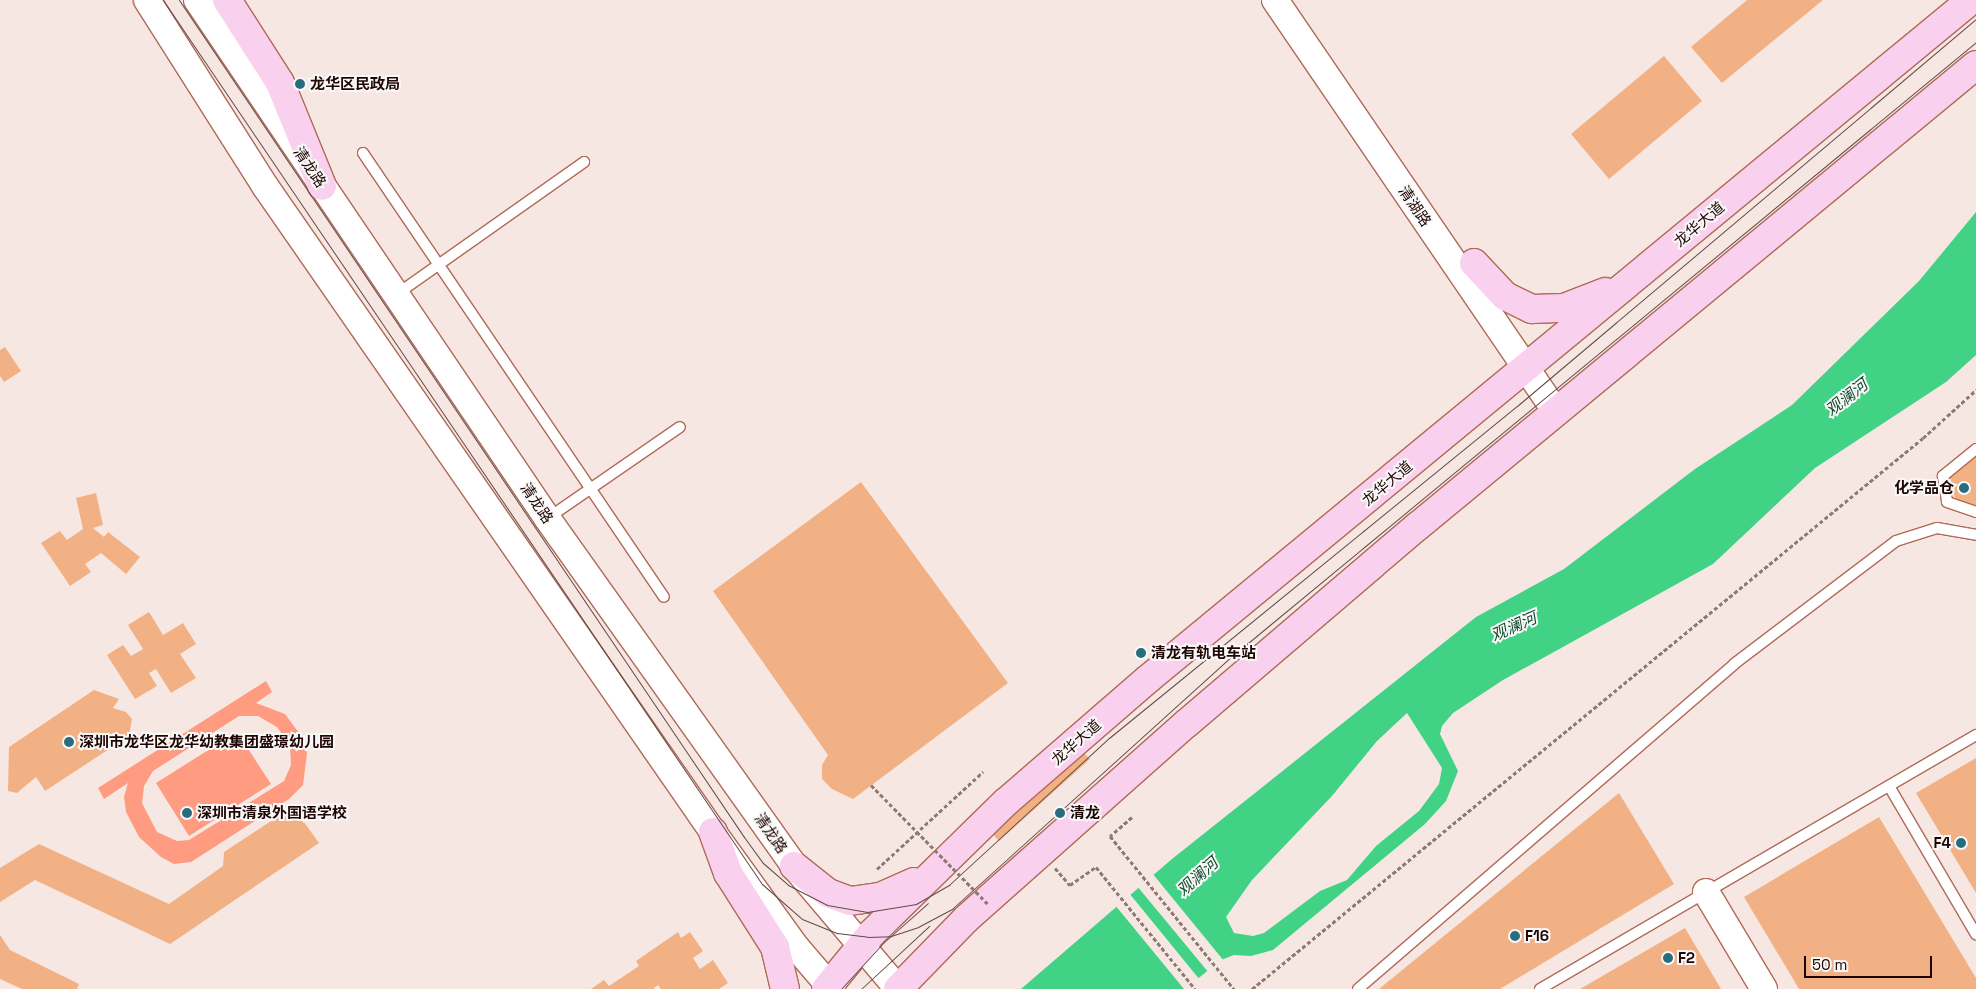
<!DOCTYPE html>
<html>
<head>
<meta charset="utf-8">
<style>
  body { margin:0 }
  #map { position:relative; width:1976px; height:989px; overflow:hidden; background:#f7e7e2; font-family:"Space Grotesk","Noto Sans SC",sans-serif }
  div>[style] { position:absolute }
  [style*='--x'] { left:calc(var(--x)*1px); top:calc(var(--y)*1px); width:calc(var(--w)*1px); rotate:calc(var(--a)*1deg) }
  .green>* { inset:0; background:#fe9b81 }
  .water>* { inset:0; background:#41d286 }
  .pier>* { inset:0; background:#f7e7e2 }
  .building>* { inset:0; background:#f2b184 }
  .path>* { height:3px; margin-top:-1.5px; transform-origin:0; background:repeating-linear-gradient(90deg,#8e7975 0 4px,transparent 0 6.5px) }
  .roads { filter:drop-shadow(1px 0 #b16a57) drop-shadow(-1px 0 #b16a57) drop-shadow(0 1px #b16a57) drop-shadow(0 -1px #b16a57) }
  .lane>* { height:10px; margin:-5px; padding:0 5px; transform-origin:5px; border-radius:5px; background:#fff }
  .secondary>* { height:26px; margin:-13px; padding:0 13px; transform-origin:13px; border-radius:13px; background:#fff }
  .primary>* { height:28px; margin:-14px; padding:0 14px; transform-origin:14px; border-radius:14px; background:#f9d1ef }
  .tram>* { height:1px; margin:-0.5px; padding:0 0.5px; transform-origin:0.5px; border-radius:0.5px; background:#624b47 }
  .path-bridge>* { height:3px; margin-top:-1.5px; transform-origin:0; background:repeating-linear-gradient(90deg,#8e7975 0 4px,transparent 0 6.5px) }
  .dots>* { width:14px; height:14px; translate:-50% -50%; box-sizing:border-box; border:2px solid #f8f8f8; border-radius:50% }
  span { translate:-50% -50%; white-space:nowrap; text-align:center; line-height:1.15; -webkit-text-stroke:4px #f8f8f8; paint-order:stroke }
  .poi-label { font-size:15px; color:#1f0602; font-weight:700 }
  .left { translate:0 -50%; text-align:left }
  .right { translate:-100% -50%; text-align:right }
  .street-label { font-size:15px; color:#1f0602 }
  .water-label { font-size:16px; color:#10492b; font-style:italic }
  .scale { position:absolute; left:1804px; top:956px; width:128px; height:22px; box-sizing:border-box; border:2px solid #1f0602; border-top:0; padding-left:6px; font-size:15px; line-height:18px; white-space:nowrap; color:#1f0602; -webkit-text-stroke:4px #f8f8f8; paint-order:stroke }
</style>
</head>
<body>
<div id="map">
  <div class="green">
    <i style="clip-path:polygon(evenodd,266px 681px,272px 692px,256px 703px,285px 714px,299px 733px,307px 753px,303px 785px,289px 799px,191px 862px,174px 864px,161px 857px,139px 837px,126px 812px,124px 797px,128px 783px,104px 799px,98px 788px,266px 681px,239px 716px,258px 716px,277px 727px,290px 745px,291px 765px,284px 781px,189px 840px,177px 841px,157px 832px,142px 803px,144px 786px,153px 771px,239px 716px)"></i>
    <i style="clip-path:polygon(237px 732px,271px 784px,189px 836px,156px 783px)"></i>
  </div>
  <div class="water">
    <i style="clip-path:polygon(evenodd,1976px 212px,1976px 355px,1946px 382px,1815px 468px,1713px 564px,1503px 680px,1453px 713px,1442px 726px,1440px 734px,1458px 771px,1446px 801px,1425px 824px,1273px 950px,1251px 956px,1234px 955px,1221px 960px,1185px 989px,1021px 989px,1172px 859px,1476px 617px,1564px 569px,1695px 469px,1792px 405px,1919px 281px,1976px 212px,1407px 713px,1442px 768px,1439px 784px,1419px 811px,1376px 846px,1347px 880px,1320px 891px,1264px 933px,1253px 936px,1234px 933px,1226px 917px,1252px 880px,1332px 796px,1377px 741px,1407px 713px)"></i>
  </div>
  <div class="pier">
    <i style="clip-path:polygon(1152px 873px,1224px 961px,1209px 973px,1137px 886px)"></i>
    <i style="clip-path:polygon(1129px 893px,1200px 980px,1189px 989px,1184px 989px,1115px 905px)"></i>
  </div>
  <div class="building">
    <i style="clip-path:polygon(1747px 0,1823px 0,1722px 83px,1691px 47px)"></i>
    <i style="clip-path:polygon(1664px 56px,1702px 101px,1609px 179px,1571px 134px)"></i>
    <i style="clip-path:polygon(5px 347px,21px 371px,4px 382px,0 376px,0 350px)"></i>
    <i style="clip-path:polygon(1976px 454px,1976px 506px,1955px 499px,1950px 477px)"></i>
    <i style="clip-path:polygon(861px 482px,1008px 683px,853px 799px,832px 789px,822px 779px,822px 765px,828px 755px,713px 591px)"></i>
    <i style="clip-path:polygon(96px 493px,103px 525px,93px 528px,104px 537px,108px 532px,140px 557px,126px 574px,101px 553px,85px 564px,91px 572px,70px 586px,41px 543px,60px 531px,67px 540px,83px 529px,76px 498px)"></i>
    <i style="clip-path:polygon(149px 612px,163px 635px,183px 623px,196px 644px,180px 654px,196px 678px,171px 693px,156px 669px,149px 673px,157px 686px,135px 699px,107px 655px,123px 645px,131px 656px,143px 649px,128px 625px)"></i>
    <i style="clip-path:polygon(94px 690px,119px 699px,113px 708px,126px 712px,132px 719px,129px 736px,45px 791px,36px 777px,17px 793px,8px 791px,9px 747px)"></i>
    <i style="clip-path:polygon(1080px 749px,1090px 759px,999px 841px,989px 830px)"></i>
    <i style="clip-path:polygon(1976px 758px,1976px 893px,1916px 793px)"></i>
    <i style="clip-path:polygon(1619px 793px,1674px 884px,1500px 989px,1379px 989px)"></i>
    <i style="clip-path:polygon(288px 810px,296px 811px,319px 843px,170px 944px,35px 880px,0 902px,0 868px,39px 844px,169px 904px,223px 866px,224px 852px)"></i>
    <i style="clip-path:polygon(1879px 817px,1976px 978px,1976px 989px,1799px 989px,1744px 897px)"></i>
    <i style="clip-path:polygon(1685px 928px,1721px 989px,1580px 989px)"></i>
    <i style="clip-path:polygon(678px 932px,681px 938px,690px 932px,703px 951px,693px 958px,700px 969px,713px 960px,728px 983px,719px 989px,661px 989px,658px 985px,653px 989px,591px 989px,604px 980px,609px 986px,639px 966px,636px 961px)"></i>
    <i style="clip-path:polygon(0 935px,10px 950px,79px 984px,77px 989px,22px 989px,0 979px)"></i>
  </div>
  <div class="path">
    <i style="--x:1132;--y:817;--w:29;--a:139"></i>
    <i style="--x:1110;--y:836;--w:197;--a:51"></i>
    <i style="--x:1055;--y:868;--w:23;--a:49"></i>
    <i style="--x:1070;--y:885;--w:32;--a:-35"></i>
    <i style="--x:1096;--y:867;--w:157;--a:50.9"></i>
    <i style="--x:877;--y:869;--w:144;--a:-42.5"></i>
    <i style="--x:1252;--y:989;--w:868;--a:-39.39"></i>
    <i style="--x:1923;--y:438;--w:72;--a:-42.2"></i>
  </div>
  <div class="roads">
    <div class="lane">
      <i style="--x:363;--y:153;--w:536;--a:55.87"></i>
      <i style="--x:397;--y:294;--w:229;--a:-35.2"></i>
      <i style="--x:1976;--y:449;--w:43;--a:140.7"></i>
      <i style="--x:1943;--y:476;--w:26;--a:81"></i>
      <i style="--x:1947;--y:502;--w:31;--a:19"></i>
      <i style="--x:548;--y:518;--w:160;--a:-34.6"></i>
      <i style="--x:1889;--y:786;--w:172;--a:59.6"></i>
      <i style="--x:1358;--y:989;--w:497;--a:-40.8"></i>
      <i style="--x:1734;--y:664;--w:203;--a:-37.2"></i>
      <i style="--x:1896;--y:541;--w:43;--a:-17.6"></i>
      <i style="--x:1937;--y:528;--w:40;--a:10"></i>
      <i style="--x:1540;--y:989;--w:505;--a:-30.22"></i>
    </div>
    <div class="secondary">
      <i style="--x:147;--y:0;--w:220;--a:57.6"></i>
      <i style="--x:265;--y:186;--w:786;--a:55.26"></i>
      <i style="--x:713;--y:832;--w:142;--a:54.2"></i>
      <i style="--x:796;--y:947;--w:55;--a:49.4"></i>
      <i style="--x:197;--y:0;--w:625;--a:55.95"></i>
      <i style="--x:547;--y:518;--w:427;--a:54.6"></i>
      <i style="--x:794;--y:866;--w:161;--a:49.8"></i>
      <i style="--x:1275;--y:0;--w:499;--a:55.7"></i>
      <i style="--x:1706;--y:892;--w:113;--a:59.1"></i>
    </div>
    <div class="primary">
      <i style="--x:227;--y:0;--w:98;--a:57.4"></i>
      <i style="--x:280;--y:83;--w:111;--a:67.8"></i>
      <i style="--x:1474;--y:263;--w:45;--a:46.8"></i>
      <i style="--x:1505;--y:296;--w:30;--a:26"></i>
      <i style="--x:1532;--y:309;--w:32;--a:-2"></i>
      <i style="--x:1564;--y:308;--w:44;--a:-21.3"></i>
      <i style="--x:713;--y:832;--w:44;--a:69.9"></i>
      <i style="--x:728;--y:873;--w:88;--a:57.6"></i>
      <i style="--x:775;--y:947;--w:43;--a:76.6"></i>
      <i style="--x:794;--y:866;--w:43;--a:38.5"></i>
      <i style="--x:828;--y:893;--w:23;--a:20"></i>
      <i style="--x:850;--y:901;--w:30;--a:-8"></i>
      <i style="--x:880;--y:897;--w:37;--a:-24"></i>
      <i style="--x:826;--y:989;--w:71;--a:-50.7"></i>
      <i style="--x:871;--y:934;--w:189;--a:-44.4"></i>
      <i style="--x:1006;--y:802;--w:188;--a:-40.9"></i>
      <i style="--x:1148;--y:679;--w:1067;--a:-39.52"></i>
      <i style="--x:898;--y:989;--w:98;--a:-45.8"></i>
      <i style="--x:966;--y:919;--w:295;--a:-41.6"></i>
      <i style="--x:1187;--y:723;--w:304;--a:-40.5"></i>
      <i style="--x:1418;--y:526;--w:724;--a:-39.56"></i>
    </div>
  </div>
  <div class="tram">
    <i style="--x:163;--y:0;--w:1068;--a:55.88"></i>
    <i style="--x:762;--y:884;--w:53;--a:41.2"></i>
    <i style="--x:802;--y:919;--w:38;--a:22"></i>
    <i style="--x:837;--y:933;--w:31;--a:7"></i>
    <i style="--x:868;--y:937;--w:23;--a:-2"></i>
    <i style="--x:891;--y:936;--w:28;--a:-18"></i>
    <i style="--x:918;--y:927;--w:40;--a:-28"></i>
    <i style="--x:953;--y:908;--w:375;--a:-42.1"></i>
    <i style="--x:1231;--y:657;--w:966;--a:-39.54"></i>
    <i style="--x:179;--y:0;--w:1010;--a:55.98"></i>
    <i style="--x:744;--y:837;--w:32;--a:54"></i>
    <i style="--x:763;--y:863;--w:33;--a:41"></i>
    <i style="--x:788;--y:885;--w:44;--a:27.1"></i>
    <i style="--x:827;--y:905;--w:41;--a:9.9"></i>
    <i style="--x:867;--y:912;--w:50;--a:-9.3"></i>
    <i style="--x:916;--y:904;--w:39;--a:-30"></i>
    <i style="--x:950;--y:884;--w:216;--a:-42.6"></i>
    <i style="--x:1109;--y:738;--w:526;--a:-39.14"></i>
    <i style="--x:1517;--y:406;--w:600;--a:-40.14"></i>
    <i style="--x:841;--y:989;--w:62;--a:-47.6"></i>
    <i style="--x:883;--y:943;--w:60;--a:-41.6"></i>
    <i style="--x:861;--y:989;--w:93;--a:-42.8"></i>
  </div>
  <div class="path-bridge">
    <i style="--x:871;--y:785;--w:167;--a:45.5"></i>
  </div>
  <div class="dots">
    <i style="left:300px;top:84px;background:#286d7d"></i>
    <i style="left:1964px;top:488px;background:#286d7d"></i>
    <i style="left:1141px;top:653px;background:#286d7d"></i>
    <i style="left:69px;top:742px;background:#286d7d"></i>
    <i style="left:187px;top:813px;background:#286d7d"></i>
    <i style="left:1060px;top:813px;background:#286d7d"></i>
    <i style="left:1961px;top:843px;background:#286d7d"></i>
    <i style="left:1515px;top:936px;background:#286d7d"></i>
    <i style="left:1668px;top:958px;background:#286d7d"></i>
  </div>
  <div class="poi-label">
    <span class="left" style="left:310px;top:84px">龙华区民政局</span>
    <span class="right" style="left:1954px;top:488px">化学品仓</span>
    <span class="left" style="left:1151px;top:653px">清龙有轨电车站</span>
    <span class="left" style="left:79px;top:742px">深圳市龙华区龙华幼教集团盛璟幼儿园</span>
    <span class="left" style="left:197px;top:813px">深圳市清泉外国语学校</span>
    <span class="left" style="left:1070px;top:813px">清龙</span>
    <span class="right" style="left:1951px;top:843px">F4</span>
    <span class="left" style="left:1525px;top:936px">F16</span>
    <span class="left" style="left:1678px;top:958px">F2</span>
  </div>
  <div class="street-label">
    <span style="left:310px;top:167px;rotate:56deg">清龙路</span>
    <span style="left:1415px;top:206px;rotate:56deg">清湖路</span>
    <span style="left:1699px;top:224px;rotate:-40deg">龙华大道</span>
    <span style="left:1387px;top:483px;rotate:-40deg">龙华大道</span>
    <span style="left:537px;top:503px;rotate:56deg">清龙路</span>
    <span style="left:1076px;top:742px;rotate:-41deg">龙华大道</span>
    <span style="left:771px;top:833px;rotate:55deg">清龙路</span>
  </div>
  <div class="water-label">
    <span style="left:1847px;top:398px;rotate:-38deg">观澜河</span>
    <span style="left:1514px;top:627px;rotate:-24deg">观澜河</span>
    <span style="left:1198px;top:877px;rotate:-42deg">观澜河</span>
  </div>
  <div class="scale">50 m</div>
</div>
</body>
</html>
